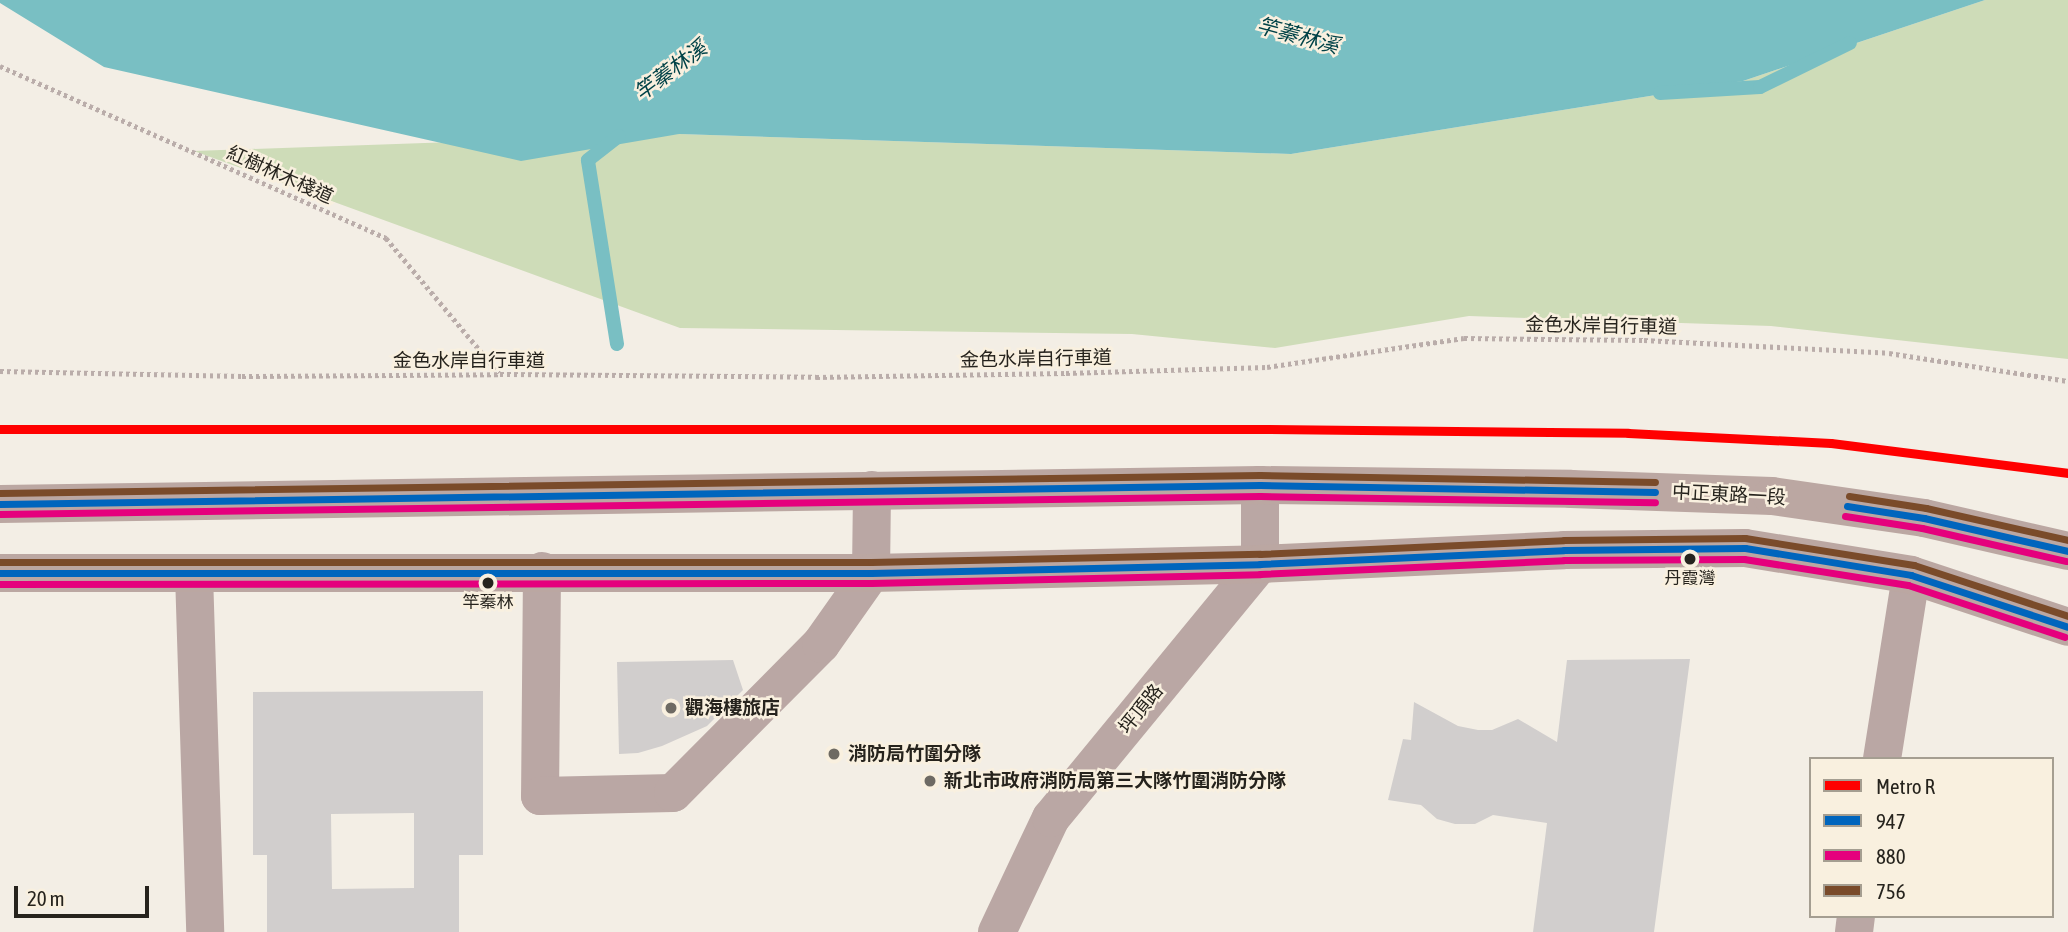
<!DOCTYPE html>
<html>
<head>
<meta charset="utf-8">
<style>
  body { margin:0 }
  #map { position:relative; width:2068px; height:932px; overflow:hidden; background:#f3eee5; font-family:"Asap Condensed","Noto Sans TC",sans-serif }
  div>[style] { position:absolute }
  [style*='--x'] { left:calc(var(--x)*1px); top:calc(var(--y)*1px); width:calc(var(--w)*1px); rotate:calc(var(--a)*1deg) }
  .green>* { inset:0; background:#cedcb8 }
  .water>* { inset:0; background:#79bfc3 }
  .stream>* { height:14px; margin:-7px; padding:0 7px; transform-origin:7px; border-radius:7px; background:#79bfc3 }
  .building>* { inset:0; background:#d1cecd }
  .path>* { height:4.5px; margin-top:-2.25px; transform-origin:0; background:repeating-linear-gradient(90deg,#baadaa 0 3.5px,transparent 0 7px) }
  .minor>* { height:38px; margin:-19px; padding:0 19px; transform-origin:19px; border-radius:19px; background:#baa7a4 }
  .major>* { height:38px; margin:-19px; padding:0 19px; transform-origin:19px; border-radius:19px; background:#bba7a2 }
  .bus-1>* { height:7px; margin:-3.5px; padding:0 3.5px; transform-origin:3.5px; border-radius:3.5px; background:#0065bd }
  .bus-2>* { height:7px; margin:-3.5px; padding:0 3.5px; transform-origin:3.5px; border-radius:3.5px; background:#e5007d }
  .bus-3>* { height:7px; margin:-3.5px; padding:0 3.5px; transform-origin:3.5px; border-radius:3.5px; background:#7a4b2a }
  .metro-1>* { height:9px; margin:-4.5px; padding:0 4.5px; transform-origin:4.5px; border-radius:4.5px; background:#f00 }
  .dots>* { width:19px; height:19px; translate:-50% -50%; box-sizing:border-box; border:4px solid #f9f0df; border-radius:50% }
  span { translate:-50% -50%; white-space:nowrap; text-align:center; line-height:1.15; -webkit-text-stroke:5px #f9f0df; paint-order:stroke }
  .bus-label { font-size:17px; color:#26231d }
  .street-label { font-size:19px; color:#26231d }
  .poi-label { font-size:19px; color:#26231d; font-weight:700 }
  .left { translate:0 -50%; text-align:left }
  .water-label { font-size:21px; color:#004247; font-style:italic }
  .legend { position:absolute; left:1809px; top:757px; width:245px; height:161px; box-sizing:border-box; background:#f9f0df; border:2px solid #a59e91; margin:0; padding:9px 12px; list-style:none; font-size:21px; color:#26231d }
  .legend li { display:flex; align-items:center; gap:14px; height:35px }
  .legend b { width:35px; border:2px solid #a59e91 }
  .scale { position:absolute; left:14px; top:886px; width:135px; height:32px; box-sizing:border-box; border:4px solid #26231d; border-top:0; padding-left:9px; font-size:21px; line-height:24px; white-space:nowrap; color:#26231d; -webkit-text-stroke:5px #f9f0df; paint-order:stroke }
</style>
</head>
<body>
<div id="map">
  <div class="green">
    <i style="clip-path:polygon(1985px 0,2068px 0,2068px 359px,1771px 326px,1469px 316px,1275px 348px,1132px 334px,680px 328px,194px 151px,679px 134px,1291px 154px,1743px 81px)"></i>
  </div>
  <div class="water">
    <i style="clip-path:polygon(0 0,1985px 0,1743px 81px,1291px 154px,679px 134px,521px 161px,104px 67px,0 3px)"></i>
  </div>
  <div class="stream">
    <i style="--x:1660;--y:93;--w:100;--a:-3.4"></i>
    <i style="--x:1760;--y:87;--w:100;--a:-26.1"></i>
    <i style="--x:617;--y:344;--w:186;--a:-99"></i>
    <i style="--x:588;--y:160;--w:39;--a:-38"></i>
  </div>
  <div class="building">
    <i style="clip-path:polygon(1690px 659px,1654px 932px,1533px 932px,1547px 823px,1493px 815px,1475px 824px,1455px 824px,1437px 819px,1421px 805px,1388px 800px,1403px 739px,1411px 740px,1414px 702px,1458px 726px,1478px 730px,1492px 730px,1518px 719px,1557px 742px,1567px 660px)"></i>
    <i style="clip-path:polygon(733px 660px,743px 690px,707px 726px,662px 746px,638px 753px,619px 754px,617px 662px)"></i>
    <i style="clip-path:polygon(evenodd,483px 691px,483px 855px,459px 855px,459px 932px,267px 932px,267px 855px,253px 855px,253px 692px,483px 691px,414px 813px,414px 888px,332px 889px,331px 814px,414px 813px)"></i>
  </div>
  <div class="path">
    <i style="--x:0;--y:66;--w:423;--a:24"></i>
    <i style="--x:386;--y:238;--w:176;--a:50.1"></i>
    <i style="--x:0;--y:371;--w:242;--a:1.2"></i>
    <i style="--x:242;--y:376;--w:258;--a:-0.4"></i>
    <i style="--x:500;--y:374;--w:316;--a:0.5"></i>
    <i style="--x:816;--y:377;--w:250;--a:-0.9"></i>
    <i style="--x:1066;--y:373;--w:201;--a:-1.7"></i>
    <i style="--x:1267;--y:367;--w:199;--a:-8.4"></i>
    <i style="--x:1464;--y:338;--w:180;--a:0.6"></i>
    <i style="--x:1644;--y:340;--w:245;--a:3"></i>
    <i style="--x:1889;--y:353;--w:181;--a:8.9"></i>
  </div>
  <div class="minor">
    <i style="--x:542;--y:571;--w:225;--a:90.5"></i>
    <i style="--x:540;--y:796;--w:133;--a:-1.3"></i>
    <i style="--x:673;--y:793;--w:210;--a:-45.2"></i>
    <i style="--x:821;--y:644;--w:87;--a:-54.8"></i>
    <i style="--x:871;--y:573;--w:83;--a:-89.3"></i>
    <i style="--x:194;--y:574;--w:358;--a:88.2"></i>
    <i style="--x:1882;--y:759;--w:186;--a:-81"></i>
    <i style="--x:997;--y:932;--w:126;--a:-64.7"></i>
    <i style="--x:1051;--y:818;--w:329;--a:-50.6"></i>
    <i style="--x:1260;--y:564;--w:79;--a:-90"></i>
    <i style="--x:1854;--y:932;--w:16;--a:-83"></i>
  </div>
  <div class="major">
    <i style="--x:0;--y:504;--w:1260;--a:-0.86"></i>
    <i style="--x:1260;--y:485;--w:311;--a:0.7"></i>
    <i style="--x:1571;--y:489;--w:201;--a:2"></i>
    <i style="--x:1772;--y:496;--w:154;--a:8.2"></i>
    <i style="--x:1924;--y:518;--w:148;--a:12.9"></i>
    <i style="--x:0;--y:573;--w:871;--a:0"></i>
    <i style="--x:871;--y:573;--w:389;--a:-1.3"></i>
    <i style="--x:1260;--y:564;--w:304;--a:-2.6"></i>
    <i style="--x:1564;--y:550;--w:181;--a:-0.6"></i>
    <i style="--x:1745;--y:548;--w:168;--a:9.2"></i>
    <i style="--x:1911;--y:575;--w:165;--a:18.3"></i>
  </div>
  <div class="bus-1">
    <i style="--x:0;--y:504;--w:1260;--a:-0.86"></i>
    <i style="--x:1260;--y:485;--w:395;--a:1"></i>
    <i style="--x:1847;--y:506;--w:78;--a:8.9"></i>
    <i style="--x:1924;--y:518;--w:148;--a:12.9"></i>
    <i style="--x:0;--y:573;--w:871;--a:0"></i>
    <i style="--x:871;--y:573;--w:389;--a:-1.3"></i>
    <i style="--x:1260;--y:564;--w:304;--a:-2.6"></i>
    <i style="--x:1564;--y:550;--w:181;--a:-0.6"></i>
    <i style="--x:1745;--y:548;--w:168;--a:9.2"></i>
    <i style="--x:1911;--y:575;--w:165;--a:18.3"></i>
  </div>
  <div class="bus-2">
    <i style="--x:0;--y:514;--w:1260;--a:-0.82"></i>
    <i style="--x:1260;--y:496;--w:395;--a:0.9"></i>
    <i style="--x:1845;--y:516;--w:78;--a:8.9"></i>
    <i style="--x:1922;--y:528;--w:148;--a:12.9"></i>
    <i style="--x:0;--y:584;--w:871;--a:-0.07"></i>
    <i style="--x:871;--y:583;--w:389;--a:-1.3"></i>
    <i style="--x:1260;--y:574;--w:304;--a:-2.6"></i>
    <i style="--x:1564;--y:560;--w:180;--a:-0.3"></i>
    <i style="--x:1744;--y:559;--w:166;--a:9"></i>
    <i style="--x:1908;--y:585;--w:165;--a:18.3"></i>
  </div>
  <div class="bus-3">
    <i style="--x:0;--y:493;--w:1260;--a:-0.82"></i>
    <i style="--x:1260;--y:475;--w:395;--a:1"></i>
    <i style="--x:1849;--y:496;--w:78;--a:8.9"></i>
    <i style="--x:1926;--y:508;--w:146;--a:12.7"></i>
    <i style="--x:0;--y:562;--w:871;--a:0"></i>
    <i style="--x:871;--y:562;--w:389;--a:-1.2"></i>
    <i style="--x:1260;--y:554;--w:304;--a:-2.6"></i>
    <i style="--x:1564;--y:540;--w:181;--a:-0.6"></i>
    <i style="--x:1745;--y:538;--w:171;--a:9.1"></i>
    <i style="--x:1914;--y:565;--w:162;--a:18.3"></i>
  </div>
  <div class="metro-1">
    <i style="--x:0;--y:429;--w:1266;--a:0"></i>
    <i style="--x:1266;--y:429;--w:362;--a:0.6"></i>
    <i style="--x:1628;--y:433;--w:203;--a:2.8"></i>
    <i style="--x:1831;--y:443;--w:239;--a:7.2"></i>
  </div>
  <div class="dots">
    <i style="left:1690px;top:559px;background:#26231d"></i>
    <i style="left:488px;top:583px;background:#26231d"></i>
    <i style="left:671px;top:708px;background:#6e6a63"></i>
    <i style="left:834px;top:754px;background:#6e6a63"></i>
    <i style="left:930px;top:781px;background:#6e6a63"></i>
  </div>
  <div class="bus-label">
    <span style="left:1690px;top:579px">丹霞灣</span>
    <span style="left:488px;top:603px">竿蓁林</span>
  </div>
  <div class="street-label">
    <span style="left:280px;top:175px;rotate:24deg">紅樹林木棧道</span>
    <span style="left:1601px;top:326px;rotate:1deg">金色水岸自行車道</span>
    <span style="left:1036px;top:359px;rotate:-1deg">金色水岸自行車道</span>
    <span style="left:469px;top:361px">金色水岸自行車道</span>
    <span style="left:1729px;top:495px;rotate:3deg">中正東路一段</span>
    <span style="left:1141px;top:709px;rotate:-51deg">坪頂路</span>
  </div>
  <div class="poi-label">
    <span class="left" style="left:685px;top:708px">觀海樓旅店</span>
    <span class="left" style="left:848px;top:754px">消防局竹圍分隊</span>
    <span class="left" style="left:944px;top:781px">新北市政府消防局第三大隊竹圍消防分隊</span>
  </div>
  <div class="water-label">
    <span style="left:1298px;top:35px;rotate:15deg">竿蓁林溪</span>
    <span style="left:670px;top:70px;rotate:-37deg">竿蓁林溪</span>
  </div>
  <ul class="legend">
  <li><b style="height:9px;background:#f00"></b>Metro R</li>
  <li><b style="height:9px;background:#0065bd"></b>947</li>
  <li><b style="height:9px;background:#e5007d"></b>880</li>
  <li><b style="height:9px;background:#7a4b2a"></b>756</li>
  </ul>
  <div class="scale">20 m</div>
</div>
</body>
</html>
